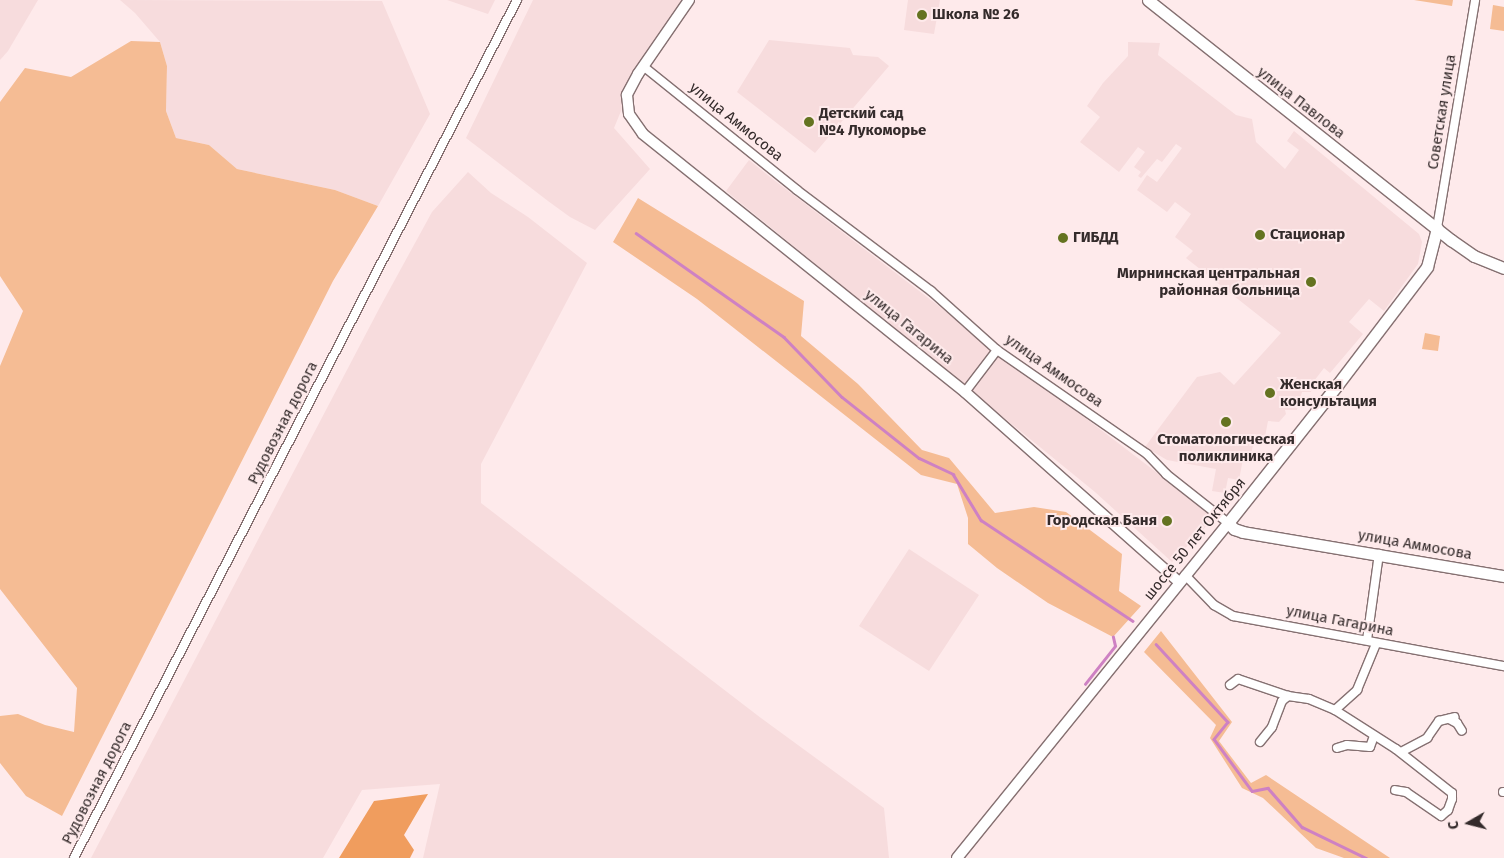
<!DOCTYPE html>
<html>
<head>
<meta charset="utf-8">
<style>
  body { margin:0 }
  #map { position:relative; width:1504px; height:858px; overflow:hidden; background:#feeaeb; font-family:"Fira Sans",sans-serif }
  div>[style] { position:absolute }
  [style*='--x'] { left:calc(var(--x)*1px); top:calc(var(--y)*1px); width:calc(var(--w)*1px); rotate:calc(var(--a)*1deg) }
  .built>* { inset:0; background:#f7dcdd }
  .green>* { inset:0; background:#f5bc94 }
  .forest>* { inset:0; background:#f09d5e }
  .stream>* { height:2.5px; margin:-1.25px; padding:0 1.25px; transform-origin:1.25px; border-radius:1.25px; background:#ce81c3 }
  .roads { filter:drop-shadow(1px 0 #857071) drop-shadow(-1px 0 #857071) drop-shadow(0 1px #857071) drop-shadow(0 -1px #857071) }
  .minor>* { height:8px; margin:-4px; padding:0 4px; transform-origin:4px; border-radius:4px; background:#fff }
  .tertiary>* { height:10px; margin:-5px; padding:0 5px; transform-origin:5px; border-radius:5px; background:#fff }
  .secondary>* { height:11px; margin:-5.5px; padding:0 5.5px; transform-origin:5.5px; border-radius:5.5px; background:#fff }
  .dots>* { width:14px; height:14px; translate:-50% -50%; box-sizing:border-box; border:2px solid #feeaeb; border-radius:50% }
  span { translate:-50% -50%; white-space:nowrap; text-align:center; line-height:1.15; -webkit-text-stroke:4px #feeaeb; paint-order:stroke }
  .poi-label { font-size:15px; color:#342b2b; font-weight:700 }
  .left { translate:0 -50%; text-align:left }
  .right { translate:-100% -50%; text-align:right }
  .street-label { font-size:15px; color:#342b2b }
  .north { position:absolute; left:1444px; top:798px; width:50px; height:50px; -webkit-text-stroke:4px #feeaeb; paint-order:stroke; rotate:262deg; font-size:14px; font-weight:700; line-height:20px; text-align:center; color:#342b2b }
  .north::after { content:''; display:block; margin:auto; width:18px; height:22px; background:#342b2b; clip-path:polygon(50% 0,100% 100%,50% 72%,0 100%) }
</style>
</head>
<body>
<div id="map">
  <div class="built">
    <i style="clip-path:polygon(0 0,38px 0,8px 51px,0 60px)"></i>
    <i style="clip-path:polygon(120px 0,382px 1px,430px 114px,378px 206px,335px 190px,237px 169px,209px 145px,176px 138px,166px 111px,167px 66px,160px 42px,135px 13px)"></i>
    <i style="clip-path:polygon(447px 0,495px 0,488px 14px)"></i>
    <i style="clip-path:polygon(533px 0,686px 0,662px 29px,626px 88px,621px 111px,614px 128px,650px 169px,595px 230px,570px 217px,548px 201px,466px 138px)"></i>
    <i style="clip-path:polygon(908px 0,940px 0,934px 34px,904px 30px)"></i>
    <i style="clip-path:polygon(769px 40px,850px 48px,853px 55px,878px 57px,889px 66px,815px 153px,737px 92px)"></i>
    <i style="clip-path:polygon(1128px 42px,1160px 43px,1158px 55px,1236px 115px,1252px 119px,1256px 142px,1285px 169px,1299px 150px,1287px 141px,1294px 131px,1419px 234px,1422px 242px,1418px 264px,1384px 311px,1369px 299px,1349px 322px,1363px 334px,1330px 373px,1324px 368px,1314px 381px,1311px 392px,1302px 392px,1297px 410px,1285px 410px,1286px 414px,1279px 422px,1268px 421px,1264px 442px,1254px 440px,1250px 460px,1243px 459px,1239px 480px,1228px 478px,1225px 493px,1212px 491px,1216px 469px,1167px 460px,1145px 447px,1197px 377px,1220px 372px,1234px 385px,1281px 333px,1186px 258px,1193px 251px,1175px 237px,1191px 214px,1175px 202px,1167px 212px,1137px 190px,1147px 175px,1157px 182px,1182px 148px,1176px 144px,1162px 162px,1157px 159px,1141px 178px,1138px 176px,1141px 172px,1134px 167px,1145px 152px,1138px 147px,1119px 172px,1080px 142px,1100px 117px,1087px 106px,1103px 83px,1128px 56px)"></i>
    <i style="clip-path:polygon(749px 160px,774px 180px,1215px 517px,1172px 562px,1095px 492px,726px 191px)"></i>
    <i style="clip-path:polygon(468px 172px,491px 193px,528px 217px,587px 263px,481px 464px,481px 503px,757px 715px,884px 808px,889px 858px,423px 858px,440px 784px,362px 790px,323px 858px,91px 858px,380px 307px,432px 212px)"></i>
    <i style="clip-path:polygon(909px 549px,979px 595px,929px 671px,859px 626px)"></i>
  </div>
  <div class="green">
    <i style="clip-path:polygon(1414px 0,1453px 0,1452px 6px)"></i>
    <i style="clip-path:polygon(1493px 5px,1504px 7px,1504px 31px,1490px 29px)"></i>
    <i style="clip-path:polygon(131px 41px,160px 42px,167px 66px,166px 111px,176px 138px,209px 145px,237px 169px,335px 190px,378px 206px,333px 281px,62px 816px,26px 796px,0 763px,0 716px,18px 714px,45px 725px,74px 732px,77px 688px,0 589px,0 366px,23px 311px,0 276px,0 102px,25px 68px,71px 77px)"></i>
    <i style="clip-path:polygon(638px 198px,804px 301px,801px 336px,858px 384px,922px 450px,949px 458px,995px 513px,1034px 507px,1066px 512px,1122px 554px,1119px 591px,1141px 606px,1113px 637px,1048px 603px,997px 568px,968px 544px,968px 518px,957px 484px,921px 475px,697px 299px,613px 242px)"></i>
    <i style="clip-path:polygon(1425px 333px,1440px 336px,1438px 351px,1422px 349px)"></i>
    <i style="clip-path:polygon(1161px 631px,1232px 722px,1219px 741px,1251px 783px,1266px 775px,1390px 858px,1344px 858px,1316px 848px,1263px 798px,1242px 788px,1210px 738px,1216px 725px,1144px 652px)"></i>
  </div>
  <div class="forest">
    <i style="clip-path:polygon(428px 794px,404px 835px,414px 850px,410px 858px,339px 858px,374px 801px)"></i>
  </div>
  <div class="stream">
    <i style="--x:636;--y:233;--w:181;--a:35.1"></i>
    <i style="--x:784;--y:337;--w:83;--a:46"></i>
    <i style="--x:842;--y:397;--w:98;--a:38.4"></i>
    <i style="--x:919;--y:458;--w:38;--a:25"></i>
    <i style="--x:953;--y:474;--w:54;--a:58.7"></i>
    <i style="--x:981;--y:520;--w:182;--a:33.6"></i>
    <i style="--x:1156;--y:644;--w:106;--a:47.3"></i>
    <i style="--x:1228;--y:722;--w:22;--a:129"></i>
    <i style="--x:1214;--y:739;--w:64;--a:53.8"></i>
    <i style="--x:1252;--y:791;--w:16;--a:-11"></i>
    <i style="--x:1268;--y:788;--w:52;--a:48.9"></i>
    <i style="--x:1302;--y:827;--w:71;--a:25.8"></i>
    <i style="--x:1085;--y:684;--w:48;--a:-51.7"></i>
    <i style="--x:1115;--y:646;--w:9;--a:-103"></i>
  </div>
  <div class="roads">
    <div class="minor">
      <i style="--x:643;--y:66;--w:198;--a:38.8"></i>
      <i style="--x:797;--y:190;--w:168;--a:37"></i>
      <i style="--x:931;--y:291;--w:89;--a:41.8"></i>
      <i style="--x:997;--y:350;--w:183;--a:34.7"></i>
      <i style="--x:1147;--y:454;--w:28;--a:46"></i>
      <i style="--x:1166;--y:474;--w:79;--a:38.3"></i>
      <i style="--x:1437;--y:228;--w:231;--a:-80.5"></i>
      <i style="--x:965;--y:392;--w:53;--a:-52.7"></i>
      <i style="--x:1185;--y:575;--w:42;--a:46"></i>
      <i style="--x:1214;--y:605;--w:22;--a:30"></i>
      <i style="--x:1233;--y:616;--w:276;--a:10.5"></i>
      <i style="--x:1367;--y:640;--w:87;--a:-82.1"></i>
      <i style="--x:1230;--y:685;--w:10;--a:-37"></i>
      <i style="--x:1238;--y:679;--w:53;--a:18.8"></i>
      <i style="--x:1288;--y:696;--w:21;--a:8"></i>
      <i style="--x:1309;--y:699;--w:28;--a:23"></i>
      <i style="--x:1335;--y:710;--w:72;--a:32.6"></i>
      <i style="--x:1396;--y:749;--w:71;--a:38.2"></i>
      <i style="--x:1452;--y:793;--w:6;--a:90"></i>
      <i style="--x:1452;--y:799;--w:12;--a:110"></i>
      <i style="--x:1448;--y:810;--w:9;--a:139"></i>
      <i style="--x:1441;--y:816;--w:42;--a:-145.6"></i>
      <i style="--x:1406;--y:792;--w:11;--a:-170"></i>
      <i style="--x:1335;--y:710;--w:30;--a:-42"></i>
      <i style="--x:1357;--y:690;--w:50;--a:-67.6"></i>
      <i style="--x:1449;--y:719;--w:9;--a:27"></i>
      <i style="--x:1457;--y:723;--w:9;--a:58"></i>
      <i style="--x:1260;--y:742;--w:19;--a:-51"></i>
      <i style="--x:1272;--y:727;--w:28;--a:-69"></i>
      <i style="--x:1282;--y:701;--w:8;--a:-40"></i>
      <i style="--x:1337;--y:748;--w:10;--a:-17"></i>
      <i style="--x:1347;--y:745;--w:23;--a:5"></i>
      <i style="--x:1370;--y:747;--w:12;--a:-70"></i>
      <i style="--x:1401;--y:752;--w:30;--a:-28"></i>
      <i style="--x:1427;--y:738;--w:21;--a:-55"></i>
      <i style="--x:1439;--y:721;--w:16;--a:-14"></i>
      <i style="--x:1503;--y:792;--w:1;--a:0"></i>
      <i style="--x:74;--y:858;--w:966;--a:-62.69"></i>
    </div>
    <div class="tertiary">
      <i style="--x:689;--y:0;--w:90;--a:124.6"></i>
      <i style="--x:638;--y:74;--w:24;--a:118"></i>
      <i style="--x:627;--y:95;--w:19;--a:84"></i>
      <i style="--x:629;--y:114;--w:24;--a:55"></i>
      <i style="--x:643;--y:134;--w:413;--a:38.7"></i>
      <i style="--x:965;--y:392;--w:286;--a:41.6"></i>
      <i style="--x:957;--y:858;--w:431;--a:-51"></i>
    </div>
    <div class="secondary">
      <i style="--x:1148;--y:0;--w:387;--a:38.4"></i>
      <i style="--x:1451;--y:240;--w:28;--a:35"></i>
      <i style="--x:1474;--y:256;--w:32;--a:22"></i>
      <i style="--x:1437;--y:228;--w:40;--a:104.4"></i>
      <i style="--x:1427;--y:267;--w:147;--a:127.3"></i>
      <i style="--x:1338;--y:384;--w:177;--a:128.4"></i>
      <i style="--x:1228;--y:523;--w:8;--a:45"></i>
      <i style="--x:1234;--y:529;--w:9;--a:18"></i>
      <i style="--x:1243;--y:532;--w:265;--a:9.6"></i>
    </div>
  </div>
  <div class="dots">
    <i style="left:922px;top:15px;background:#647320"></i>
    <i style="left:809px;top:122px;background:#647320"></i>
    <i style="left:1260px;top:235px;background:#647320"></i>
    <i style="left:1063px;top:238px;background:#647320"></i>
    <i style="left:1311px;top:282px;background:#647320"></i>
    <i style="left:1270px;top:393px;background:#647320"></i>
    <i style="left:1226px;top:422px;background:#647320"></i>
    <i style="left:1167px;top:521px;background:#647320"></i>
  </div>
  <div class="poi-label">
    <span class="left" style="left:932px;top:15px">Школа № 26</span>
    <span class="left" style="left:819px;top:122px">Детский сад<br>№4 Лукоморье</span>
    <span class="left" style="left:1270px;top:235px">Стационар</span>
    <span class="left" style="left:1073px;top:238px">ГИБДД</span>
    <span class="right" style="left:1300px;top:282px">Мирнинская центральная<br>районная больница</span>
    <span class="left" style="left:1280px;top:393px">Женская<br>консультация</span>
    <span style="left:1226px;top:448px">Стоматологическая<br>поликлиника</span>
    <span class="right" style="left:1157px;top:521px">Городская Баня</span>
  </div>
  <div class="street-label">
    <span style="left:1301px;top:103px;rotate:38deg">улица Павлова</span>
    <span style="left:1442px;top:112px;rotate:-81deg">Советская улица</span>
    <span style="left:736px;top:122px;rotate:39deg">улица Аммосова</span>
    <span style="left:909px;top:327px;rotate:39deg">улица Гагарина</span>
    <span style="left:1054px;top:371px;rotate:35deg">улица Аммосова</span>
    <span style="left:283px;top:423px;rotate:-63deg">Рудовозная дорога</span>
    <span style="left:1195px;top:539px;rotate:-51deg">шоссе 50 лет Октября</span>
    <span style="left:1415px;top:545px;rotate:10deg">улица Аммосова</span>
    <span style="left:1340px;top:621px;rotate:11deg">улица Гагарина</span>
    <span style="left:97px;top:783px;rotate:-63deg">Рудовозная дорога</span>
  </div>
  <div class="north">С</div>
</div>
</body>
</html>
